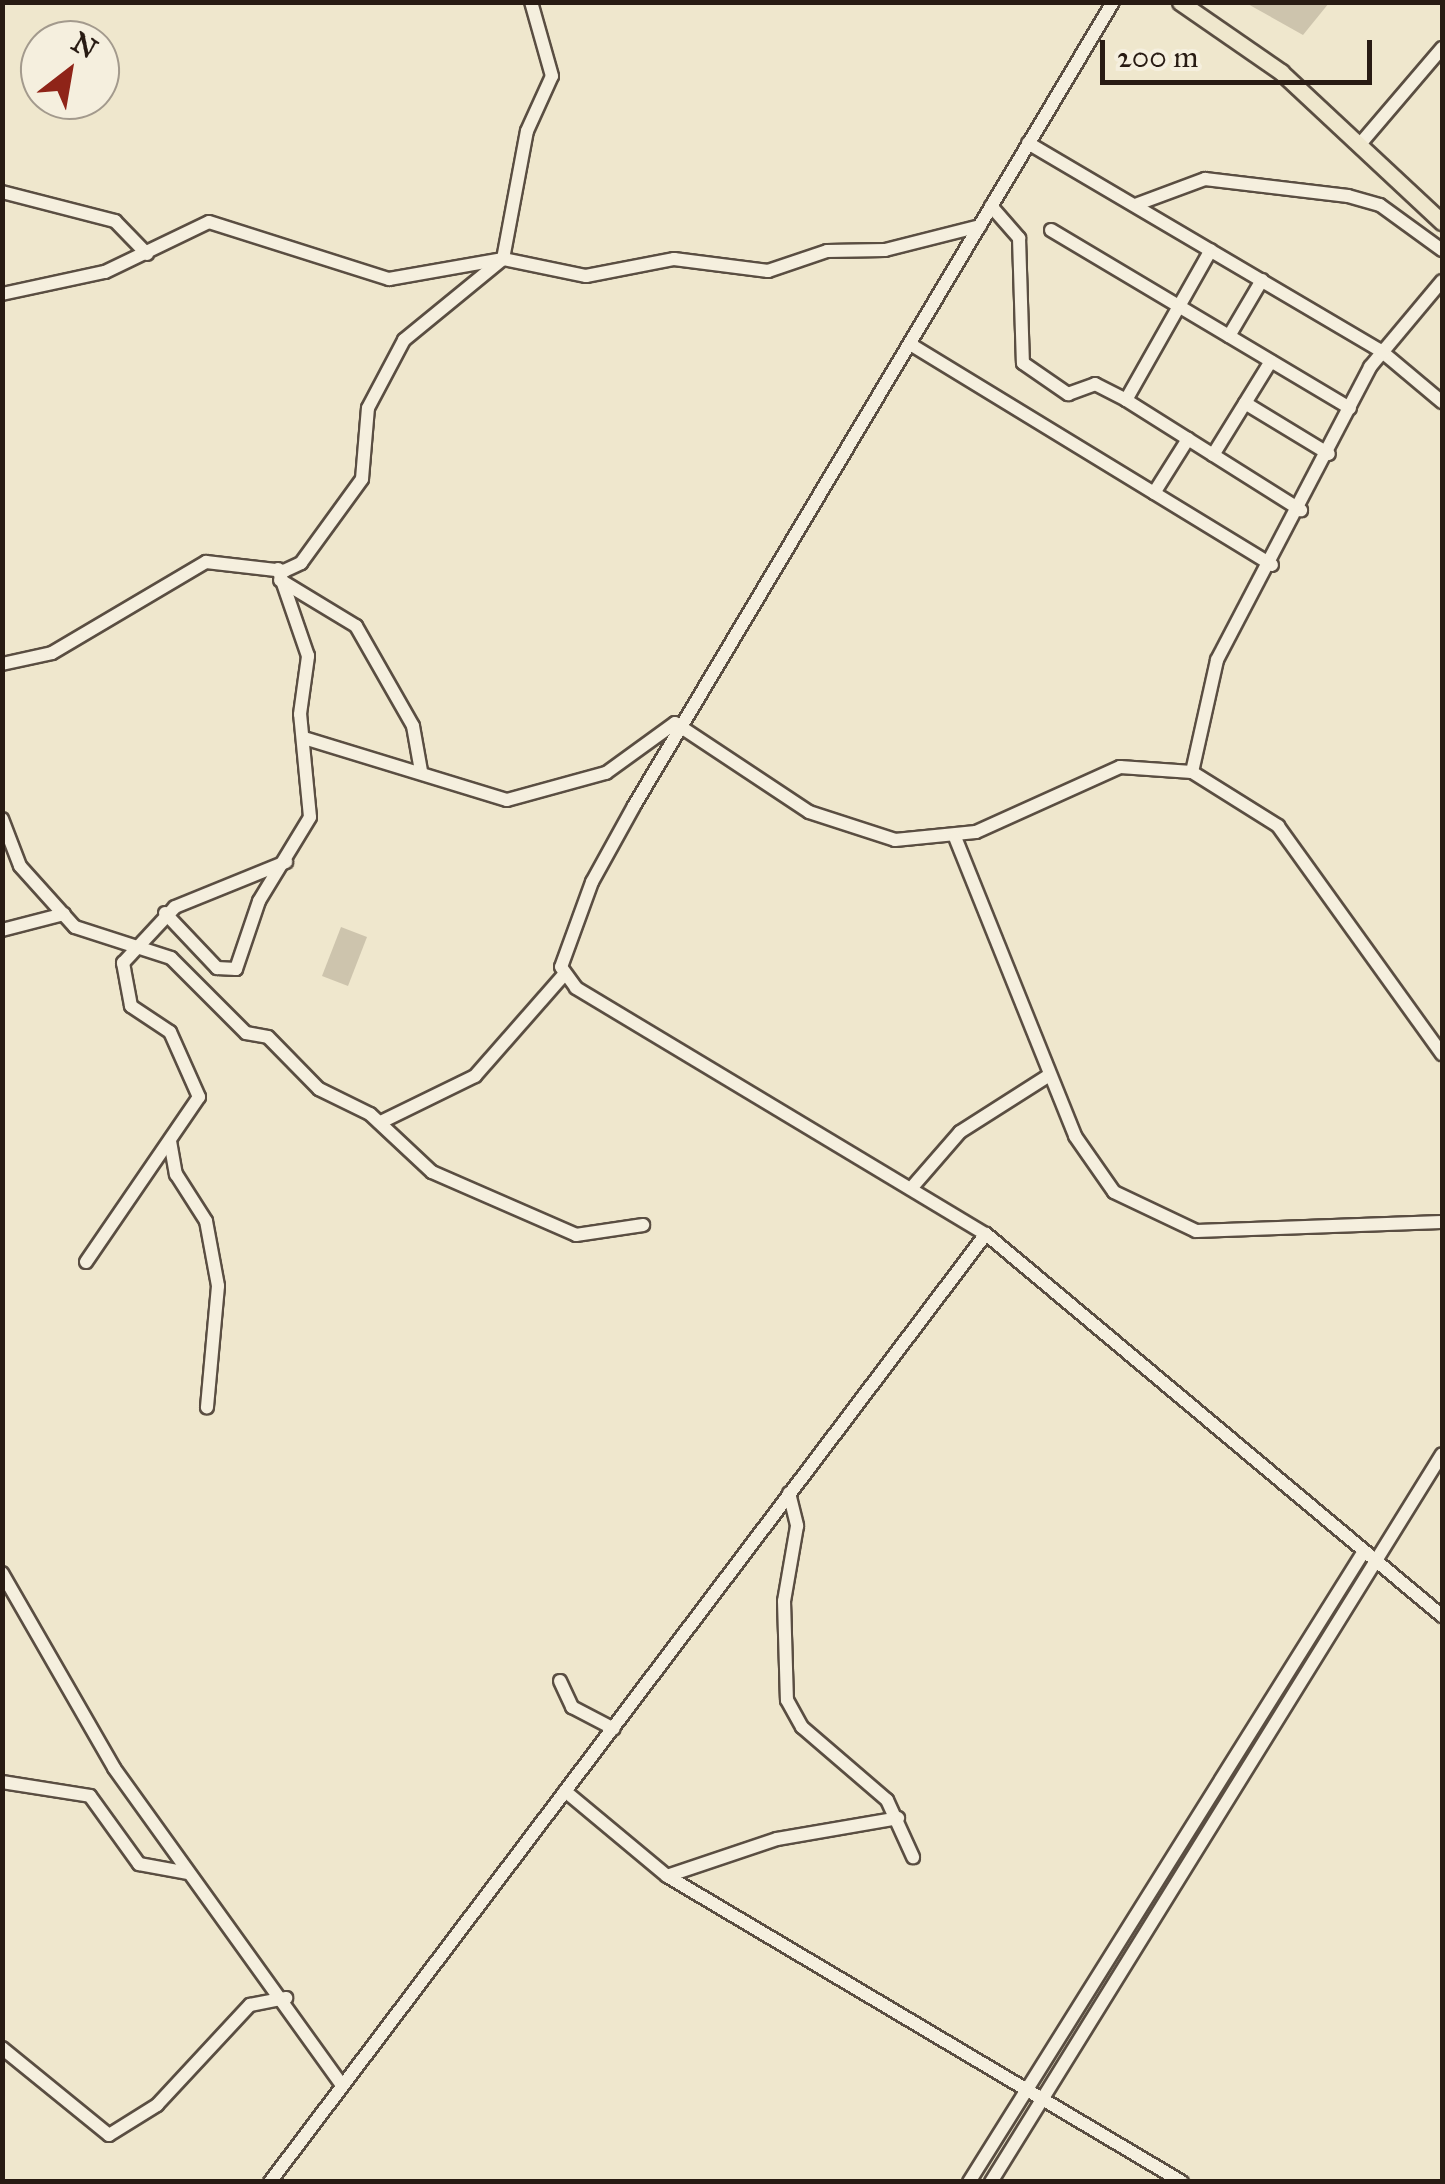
<!DOCTYPE html>
<html>
<head>
<meta charset="utf-8">
<style>
  body { margin:0 }
  #map { position:relative; width:1445px; height:2184px; overflow:hidden; background:#efe7cd; font-family:"IM FELL Great Primer",serif }
  div>[style] { position:absolute }
  [style*='--x'] { left:calc(var(--x)*1px); top:calc(var(--y)*1px); width:calc(var(--w)*1px); rotate:calc(var(--a)*1deg) }
  .green>* { inset:0; background:#cdc4ad }
  .roads { filter:drop-shadow(2px 0 #5a4e42) drop-shadow(-2px 0 #5a4e42) drop-shadow(0 2px #5a4e42) drop-shadow(0 -2px #5a4e42) }
  .minor>* { height:12px; margin:-6px; padding:0 6px; transform-origin:6px; border-radius:6px; background:#f5efde }
  .major>* { height:15px; margin:-7.5px; padding:0 7.5px; transform-origin:7.5px; border-radius:7.5px; background:#efe7cd }
  span { translate:-50% -50%; white-space:nowrap; text-align:center; line-height:1.15; -webkit-text-stroke:8px #f5efde; paint-order:stroke }
  .frame { position:absolute; inset:0; border:5px solid #281b13; pointer-events:none }
  .north { position:absolute; left:20px; top:20px; width:100px; height:100px; box-sizing:border-box; background:#f5efde; border:2px solid #a39a8d; border-radius:50%; rotate:31deg; font-size:28px; font-weight:700; line-height:40px; text-align:center; color:#281b13 }
  .north::after { content:''; display:block; margin:auto; width:35px; height:45px; background:#8f2418; clip-path:polygon(50% 0,100% 100%,50% 72%,0 100%) }
  .scale { position:absolute; left:1100px; top:40px; width:272px; height:45px; box-sizing:border-box; border:5px solid #281b13; border-top:0; padding-left:12px; font-size:30px; line-height:35px; white-space:nowrap; color:#281b13; -webkit-text-stroke:8px #f5efde; paint-order:stroke }
</style>
</head>
<body>
<div id="map">
  <div class="green">
    <i style="clip-path:polygon(1246px 3px,1329px 3px,1303px 35px)"></i>
    <i style="clip-path:polygon(341px 927px,367px 937px,348px 986px,322px 976px)"></i>
  </div>
  <div class="roads">
    <div class="minor">
      <i style="--x:1113;--y:2;--w:936;--a:120.79"></i>
      <i style="--x:634;--y:806;--w:87;--a:118.9"></i>
      <i style="--x:592;--y:882;--w:90;--a:110"></i>
      <i style="--x:561;--y:967;--w:26;--a:54"></i>
      <i style="--x:576;--y:988;--w:478;--a:31"></i>
      <i style="--x:986;--y:1234;--w:595;--a:39.95"></i>
      <i style="--x:1028;--y:143;--w:408;--a:30.5"></i>
      <i style="--x:1380;--y:350;--w:81;--a:40"></i>
      <i style="--x:1361;--y:143;--w:125;--a:-49.5"></i>
      <i style="--x:2;--y:192;--w:117;--a:14.4"></i>
      <i style="--x:115;--y:221;--w:46;--a:45.9"></i>
      <i style="--x:1135;--y:205;--w:75;--a:-20.4"></i>
      <i style="--x:1205;--y:179;--w:144;--a:6.8"></i>
      <i style="--x:1348;--y:196;--w:33;--a:16"></i>
      <i style="--x:1380;--y:205;--w:77;--a:36"></i>
      <i style="--x:991;--y:206;--w:43;--a:48.8"></i>
      <i style="--x:1019;--y:238;--w:125;--a:88.2"></i>
      <i style="--x:1023;--y:363;--w:55;--a:34.6"></i>
      <i style="--x:1068;--y:394;--w:29;--a:-20"></i>
      <i style="--x:1095;--y:384;--w:35;--a:27"></i>
      <i style="--x:1126;--y:400;--w:207;--a:32.2"></i>
      <i style="--x:1051;--y:230;--w:348;--a:30.8"></i>
      <i style="--x:2;--y:294;--w:105;--a:-12.1"></i>
      <i style="--x:105;--y:272;--w:115;--a:-25.7"></i>
      <i style="--x:209;--y:222;--w:189;--a:17.6"></i>
      <i style="--x:389;--y:279;--w:116;--a:-10"></i>
      <i style="--x:503;--y:259;--w:85;--a:11.6"></i>
      <i style="--x:586;--y:276;--w:90;--a:-10.9"></i>
      <i style="--x:674;--y:259;--w:95;--a:7.3"></i>
      <i style="--x:768;--y:271;--w:62;--a:-18.7"></i>
      <i style="--x:827;--y:251;--w:58;--a:-1"></i>
      <i style="--x:885;--y:250;--w:98;--a:-14.2"></i>
      <i style="--x:1229;--y:336;--w:65;--a:-59.5"></i>
      <i style="--x:910;--y:344;--w:424;--a:31.4"></i>
      <i style="--x:1126;--y:400;--w:172;--a:-60.5"></i>
      <i style="--x:1245;--y:403;--w:98;--a:31.3"></i>
      <i style="--x:1213;--y:455;--w:110;--a:-58.3"></i>
      <i style="--x:1154;--y:493;--w:64;--a:-57.8"></i>
      <i style="--x:280;--y:580;--w:89;--a:31.2"></i>
      <i style="--x:356;--y:626;--w:115;--a:60.3"></i>
      <i style="--x:413;--y:726;--w:46;--a:79.9"></i>
      <i style="--x:2;--y:664;--w:51;--a:-12.4"></i>
      <i style="--x:52;--y:653;--w:179;--a:-30.6"></i>
      <i style="--x:206;--y:562;--w:79;--a:6.6"></i>
      <i style="--x:284;--y:571;--w:19;--a:-25"></i>
      <i style="--x:301;--y:563;--w:104;--a:-54"></i>
      <i style="--x:362;--y:479;--w:71;--a:-85.2"></i>
      <i style="--x:368;--y:408;--w:77;--a:-62.1"></i>
      <i style="--x:404;--y:340;--w:128;--a:-39.3"></i>
      <i style="--x:503;--y:259;--w:130;--a:-79.4"></i>
      <i style="--x:527;--y:131;--w:60;--a:-65.6"></i>
      <i style="--x:552;--y:76;--w:77;--a:-105.8"></i>
      <i style="--x:304;--y:738;--w:212;--a:17"></i>
      <i style="--x:507;--y:800;--w:103;--a:-15.3"></i>
      <i style="--x:606;--y:773;--w:85;--a:-35.9"></i>
      <i style="--x:675;--y:723;--w:161;--a:33.6"></i>
      <i style="--x:809;--y:812;--w:90;--a:18"></i>
      <i style="--x:895;--y:840;--w:81;--a:-5.6"></i>
      <i style="--x:976;--y:832;--w:158;--a:-24.3"></i>
      <i style="--x:1120;--y:767;--w:72;--a:4"></i>
      <i style="--x:1192;--y:772;--w:102;--a:32.1"></i>
      <i style="--x:1278;--y:826;--w:281;--a:54.3"></i>
      <i style="--x:1192;--y:772;--w:115;--a:-77.4"></i>
      <i style="--x:1217;--y:660;--w:331;--a:-62.4"></i>
      <i style="--x:1370;--y:367;--w:112;--a:-50.1"></i>
      <i style="--x:2;--y:819;--w:50;--a:69"></i>
      <i style="--x:20;--y:866;--w:82;--a:48"></i>
      <i style="--x:75;--y:927;--w:101;--a:17.9"></i>
      <i style="--x:171;--y:958;--w:106;--a:45"></i>
      <i style="--x:246;--y:1033;--w:22;--a:10"></i>
      <i style="--x:268;--y:1037;--w:73;--a:45.6"></i>
      <i style="--x:319;--y:1089;--w:57;--a:26.1"></i>
      <i style="--x:370;--y:1114;--w:85;--a:43.1"></i>
      <i style="--x:432;--y:1172;--w:157;--a:23.6"></i>
      <i style="--x:576;--y:1235;--w:68;--a:-8.5"></i>
      <i style="--x:955;--y:837;--w:322;--a:68.1"></i>
      <i style="--x:1075;--y:1136;--w:68;--a:55.1"></i>
      <i style="--x:1114;--y:1192;--w:91;--a:25.4"></i>
      <i style="--x:1196;--y:1231;--w:246;--a:-2.1"></i>
      <i style="--x:165;--y:913;--w:76;--a:46.6"></i>
      <i style="--x:217;--y:968;--w:19;--a:3"></i>
      <i style="--x:236;--y:969;--w:72;--a:-71.3"></i>
      <i style="--x:259;--y:901;--w:98;--a:-58.7"></i>
      <i style="--x:310;--y:817;--w:103;--a:-95.5"></i>
      <i style="--x:300;--y:714;--w:59;--a:-82.1"></i>
      <i style="--x:308;--y:656;--w:92;--a:-109"></i>
      <i style="--x:2;--y:930;--w:64;--a:-14.5"></i>
      <i style="--x:381;--y:1122;--w:105;--a:-26.1"></i>
      <i style="--x:475;--y:1076;--w:133;--a:-48.7"></i>
      <i style="--x:170;--y:1141;--w:34;--a:80"></i>
      <i style="--x:176;--y:1174;--w:56;--a:57.4"></i>
      <i style="--x:206;--y:1221;--w:66;--a:79.5"></i>
      <i style="--x:218;--y:1286;--w:122;--a:95.2"></i>
      <i style="--x:914;--y:1185;--w:70;--a:-49"></i>
      <i style="--x:960;--y:1132;--w:104;--a:-32.5"></i>
      <i style="--x:86;--y:1262;--w:200;--a:-55.6"></i>
      <i style="--x:199;--y:1097;--w:71;--a:-114"></i>
      <i style="--x:170;--y:1032;--w:47;--a:-146.3"></i>
      <i style="--x:131;--y:1006;--w:44;--a:-100.5"></i>
      <i style="--x:123;--y:963;--w:76;--a:-47.1"></i>
      <i style="--x:175;--y:907;--w:120;--a:-22.1"></i>
      <i style="--x:789;--y:1493;--w:34;--a:76"></i>
      <i style="--x:797;--y:1526;--w:76;--a:99.8"></i>
      <i style="--x:784;--y:1601;--w:99;--a:88.3"></i>
      <i style="--x:787;--y:1700;--w:31;--a:61"></i>
      <i style="--x:802;--y:1727;--w:112;--a:40.7"></i>
      <i style="--x:887;--y:1800;--w:63;--a:65.5"></i>
      <i style="--x:2;--y:1573;--w:225;--a:60.1"></i>
      <i style="--x:114;--y:1768;--w:387;--a:54.3"></i>
      <i style="--x:560;--y:1681;--w:29;--a:65"></i>
      <i style="--x:572;--y:1707;--w:47;--a:27.6"></i>
      <i style="--x:2;--y:1782;--w:89;--a:9"></i>
      <i style="--x:90;--y:1796;--w:84;--a:54.2"></i>
      <i style="--x:139;--y:1864;--w:50;--a:10.4"></i>
      <i style="--x:565;--y:1791;--w:133;--a:39.8"></i>
      <i style="--x:667;--y:1876;--w:599;--a:30.72"></i>
      <i style="--x:667;--y:1876;--w:116;--a:-18.6"></i>
      <i style="--x:777;--y:1839;--w:123;--a:-9.8"></i>
      <i style="--x:2;--y:2048;--w:138;--a:39.1"></i>
      <i style="--x:109;--y:2135;--w:57;--a:-32"></i>
      <i style="--x:157;--y:2105;--w:137;--a:-47.1"></i>
      <i style="--x:250;--y:2005;--w:37;--a:-11"></i>
      <i style="--x:270;--y:2182;--w:1188;--a:-52.94"></i>
      <i style="--x:969;--y:2182;--w:739;--a:-57.95"></i>
      <i style="--x:991;--y:2182;--w:856;--a:-58.22"></i>
    </div>
    <div class="major">
      <i style="--x:1180;--y:2;--w:123;--a:34.7"></i>
      <i style="--x:1281;--y:72;--w:220;--a:43"></i>
    </div>
  </div>
  <div class="frame"></div>
  <div class="north">N</div>
  <div class="scale">200 m</div>
</div>
</body>
</html>
